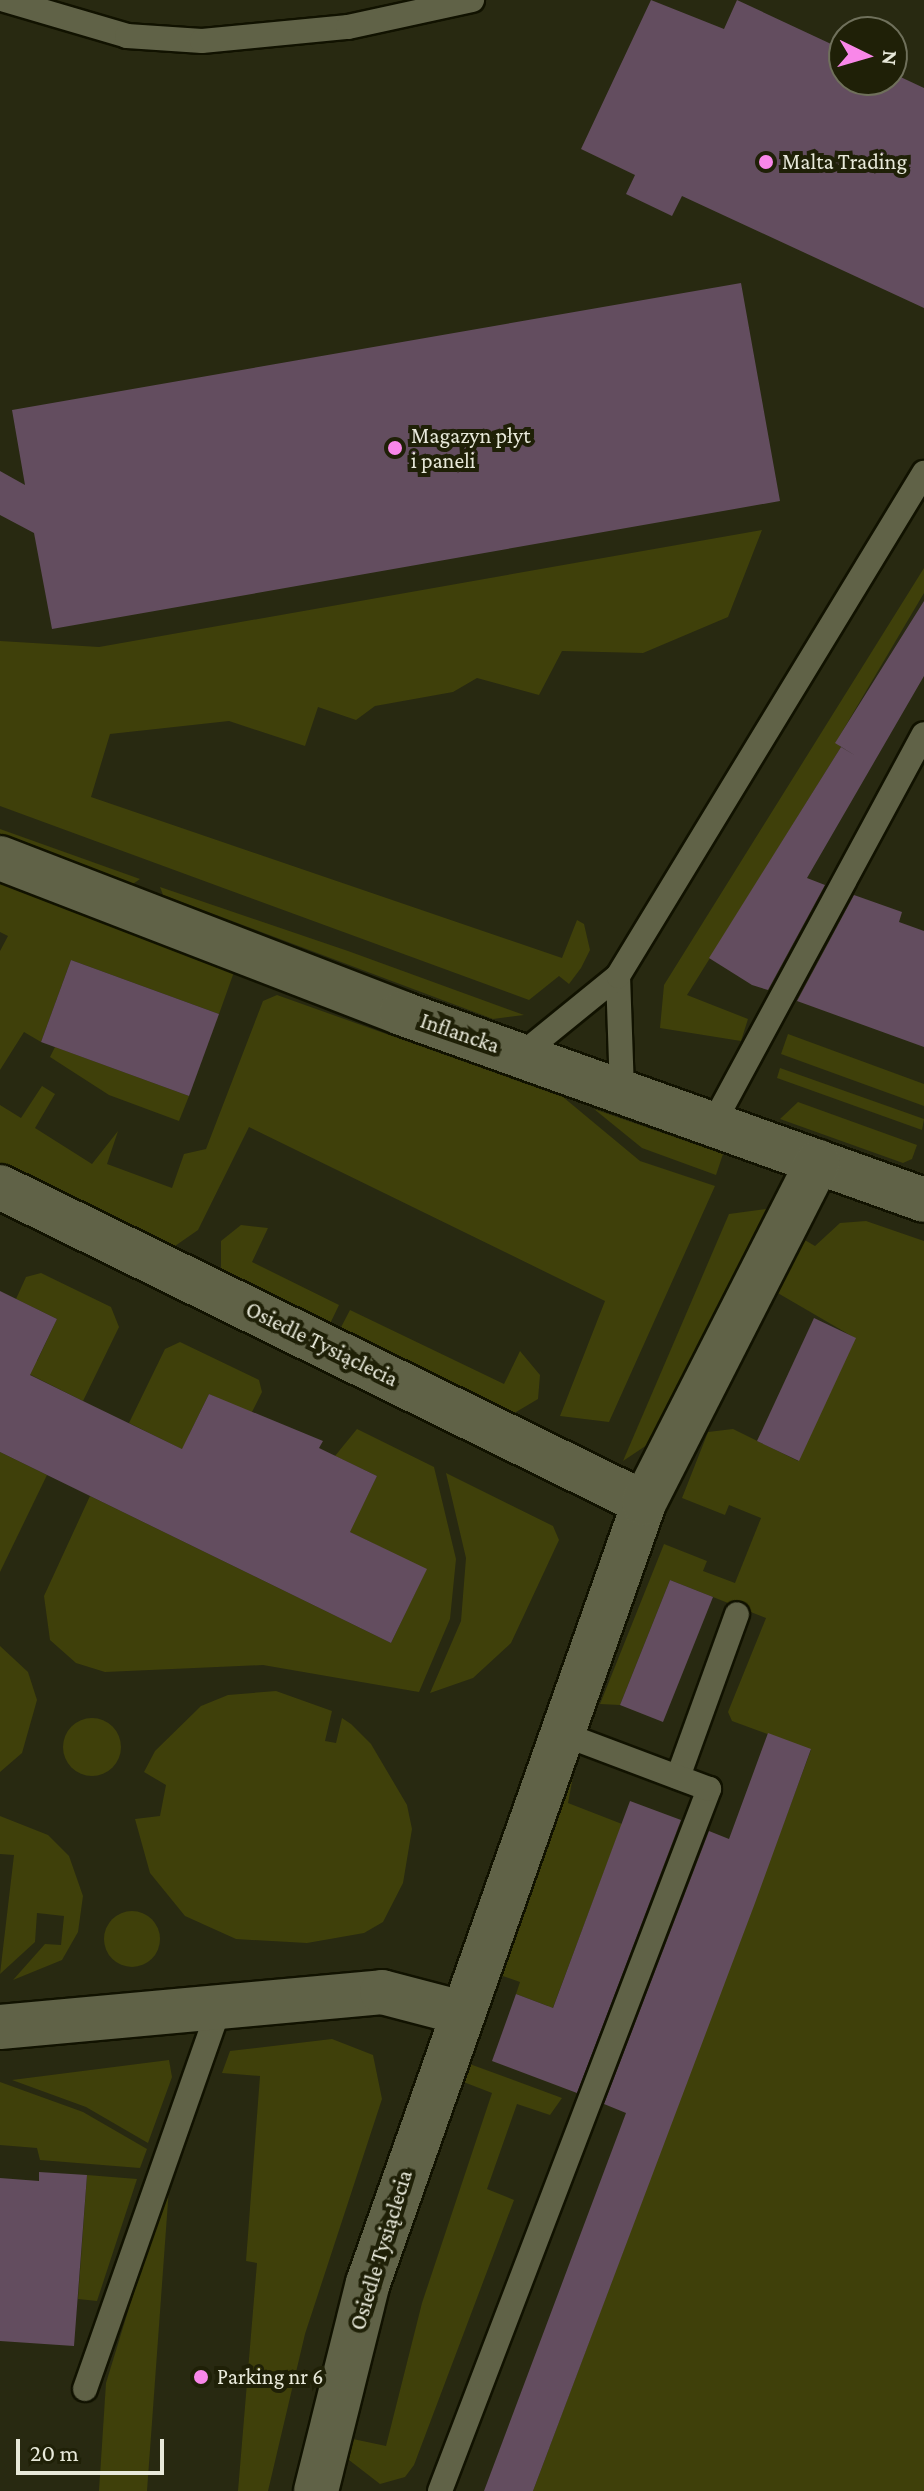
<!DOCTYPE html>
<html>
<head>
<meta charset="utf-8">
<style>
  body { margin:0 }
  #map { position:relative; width:924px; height:2491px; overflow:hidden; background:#282911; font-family:"Crimson Pro",serif }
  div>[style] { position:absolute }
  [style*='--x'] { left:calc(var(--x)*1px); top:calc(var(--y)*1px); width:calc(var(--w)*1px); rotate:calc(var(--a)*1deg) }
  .green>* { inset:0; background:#3f400a }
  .round { border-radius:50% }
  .building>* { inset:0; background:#634d5f }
  .roads { filter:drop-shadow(2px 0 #111200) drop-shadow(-2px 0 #111200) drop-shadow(0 2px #111200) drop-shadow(0 -2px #111200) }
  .lane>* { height:24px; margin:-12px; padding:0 12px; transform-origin:12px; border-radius:12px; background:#606247 }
  .street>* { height:44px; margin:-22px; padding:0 22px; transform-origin:22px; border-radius:22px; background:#606247 }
  .dots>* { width:22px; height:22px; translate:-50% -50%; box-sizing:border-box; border:4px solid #1f2007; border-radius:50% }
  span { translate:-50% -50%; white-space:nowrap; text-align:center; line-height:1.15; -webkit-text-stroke:8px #1f2007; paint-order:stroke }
  .poi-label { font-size:22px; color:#e8e9da }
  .left { translate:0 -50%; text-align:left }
  .street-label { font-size:22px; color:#e8e9da }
  .north { position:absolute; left:828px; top:16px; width:80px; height:80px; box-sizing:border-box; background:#1f2007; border:2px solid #6f705b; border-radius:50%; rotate:95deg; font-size:22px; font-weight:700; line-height:32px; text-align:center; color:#e8e9da }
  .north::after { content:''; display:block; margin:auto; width:28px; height:36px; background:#f987e9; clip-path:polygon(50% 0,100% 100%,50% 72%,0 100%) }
  .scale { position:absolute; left:16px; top:2439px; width:148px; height:36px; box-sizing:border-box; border:4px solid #e8e9da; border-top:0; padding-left:10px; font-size:24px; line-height:28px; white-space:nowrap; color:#e8e9da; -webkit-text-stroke:6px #1f2007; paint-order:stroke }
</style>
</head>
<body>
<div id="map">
  <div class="green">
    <i style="clip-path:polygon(762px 530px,728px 617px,643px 653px,562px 651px,539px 695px,477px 678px,453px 692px,375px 706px,356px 720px,318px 707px,305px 746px,229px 721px,110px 734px,91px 797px,562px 958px,577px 920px,584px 924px,590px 950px,581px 968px,569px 984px,559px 976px,529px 1000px,0 806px,0 641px,99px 647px)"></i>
    <i style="clip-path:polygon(924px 568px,924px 593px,836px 742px,841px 747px,687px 995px,748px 1019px,741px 1041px,660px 1028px,664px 985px)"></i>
    <i style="clip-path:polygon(0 829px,140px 879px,133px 884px,0 836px)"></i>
    <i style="clip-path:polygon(0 877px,234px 972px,219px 1014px,71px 960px,41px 1042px,24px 1032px,0 1070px,0 951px,8px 936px,0 932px)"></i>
    <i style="clip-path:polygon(160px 887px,348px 951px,524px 1015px,493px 1019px,163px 895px)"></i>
    <i style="clip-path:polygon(277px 995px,563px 1097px,640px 1161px,715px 1186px,609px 1422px,560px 1416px,605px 1301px,249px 1127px,198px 1230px,175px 1246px,161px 1248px,0 1170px,0 1105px,21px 1118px,42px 1086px,55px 1094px,35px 1128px,92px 1164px,118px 1131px,107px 1164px,172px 1188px,184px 1154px,206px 1149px,263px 1001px)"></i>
    <i style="clip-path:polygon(788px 1034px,924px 1084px,924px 1106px,781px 1054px)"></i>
    <i style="clip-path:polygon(55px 1047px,189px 1096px,179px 1121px,109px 1095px,50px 1057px)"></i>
    <i style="clip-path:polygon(780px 1068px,924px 1119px,922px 1130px,777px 1078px)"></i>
    <i style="clip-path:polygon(798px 1102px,917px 1145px,912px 1159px,903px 1163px,780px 1119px)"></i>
    <i style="clip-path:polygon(594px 1109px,723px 1154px,716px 1175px,642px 1148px)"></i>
    <i style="clip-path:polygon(766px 1209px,653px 1441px,623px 1461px,729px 1214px)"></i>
    <i style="clip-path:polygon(866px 1221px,924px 1241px,924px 2491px,533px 2491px,811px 1750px,732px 1721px,728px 1712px,766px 1618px,670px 1580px,620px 1705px,600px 1704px,664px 1544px,707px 1561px,703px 1571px,735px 1583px,761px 1518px,729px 1505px,725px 1515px,682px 1498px,708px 1432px,733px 1429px,798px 1461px,855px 1338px,776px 1292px,803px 1239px,815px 1246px,840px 1223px)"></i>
    <i style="clip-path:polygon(241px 1225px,268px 1228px,252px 1262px,339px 1305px,327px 1330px,221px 1274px,221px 1241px)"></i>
    <i style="clip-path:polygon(41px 1273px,111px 1307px,119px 1327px,83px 1401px,5px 1362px,11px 1349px,37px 1361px,57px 1319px,16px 1299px,26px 1277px)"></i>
    <i style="clip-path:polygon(350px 1310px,504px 1384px,520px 1351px,540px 1375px,538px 1399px,511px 1415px,337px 1335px)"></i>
    <i style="clip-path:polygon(180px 1342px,259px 1380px,262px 1392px,251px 1414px,209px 1394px,189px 1435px,208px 1462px,129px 1423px,165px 1349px)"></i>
    <i style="clip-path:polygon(357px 1429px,434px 1467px,456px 1559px,450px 1619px,419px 1692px,263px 1665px,105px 1672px,76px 1663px,50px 1640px,44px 1596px,90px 1496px,391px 1643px,426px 1570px,324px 1519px,356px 1518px,377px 1476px,335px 1456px)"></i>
    <i style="clip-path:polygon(0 1452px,47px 1475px,0 1572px)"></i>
    <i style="clip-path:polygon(446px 1473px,553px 1526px,559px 1540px,511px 1643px,473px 1678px,430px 1693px,461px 1621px,466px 1558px)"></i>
    <i style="clip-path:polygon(0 1646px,28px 1672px,37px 1700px,22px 1753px,0 1772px)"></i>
    <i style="clip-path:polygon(276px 1691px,332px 1711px,325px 1741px,336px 1743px,342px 1718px,351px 1724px,371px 1744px,407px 1805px,412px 1829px,403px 1883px,383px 1922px,364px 1933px,307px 1943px,236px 1939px,185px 1916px,150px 1873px,135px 1819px,160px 1816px,166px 1785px,144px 1772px,155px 1751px,201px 1706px,228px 1695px)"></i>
    <i class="round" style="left:63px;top:1718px;width:58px;height:58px"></i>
    <i style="clip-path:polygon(575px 1766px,568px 1803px,622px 1824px,528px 2074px,548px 2006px,516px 1994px,520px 1982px,500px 1975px)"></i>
    <i style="clip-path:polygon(0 1816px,48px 1835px,69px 1856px,83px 1896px,78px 1932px,62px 1960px,13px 1980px,45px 1944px,61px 1945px,64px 1916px,37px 1913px,35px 1942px,0 1974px,14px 1855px,0 1854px)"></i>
    <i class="round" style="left:104px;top:1911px;width:56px;height:56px"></i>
    <i style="clip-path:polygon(332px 2039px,373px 2055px,382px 2099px,305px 2334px,268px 2491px,238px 2491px,257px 2263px,246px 2261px,260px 2076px,222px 2073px,230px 2051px)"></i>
    <i style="clip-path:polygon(169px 2060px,172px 2077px,148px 2143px,86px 2107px,12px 2080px)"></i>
    <i style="clip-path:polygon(467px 2063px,562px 2098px,550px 2115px,517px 2104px,487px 2189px,514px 2200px,414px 2465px,405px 2477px,380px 2484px,349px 2460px,353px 2439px,386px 2446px,422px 2303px,492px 2093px,461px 2081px)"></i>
    <i style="clip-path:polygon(0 2082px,83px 2112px,147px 2149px,140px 2168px,40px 2160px,37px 2148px,0 2145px)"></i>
    <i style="clip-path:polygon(170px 2174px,147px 2491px,99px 2491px,106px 2383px)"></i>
    <i style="clip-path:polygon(87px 2175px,137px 2179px,97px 2301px,78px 2299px)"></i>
  </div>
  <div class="building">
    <i style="clip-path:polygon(651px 0,724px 29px,737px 0,844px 50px,844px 80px,892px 80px,892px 73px,924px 88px,924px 308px,682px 196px,672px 216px,626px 194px,635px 175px,581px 149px)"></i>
    <i style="clip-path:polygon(741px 283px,780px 501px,52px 629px,34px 533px,0 515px,0 471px,25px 485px,12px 410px)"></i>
    <i style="clip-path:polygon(924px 601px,924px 676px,807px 878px,825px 885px,768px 990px,752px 985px,709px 958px,841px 747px,856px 756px,835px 743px)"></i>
    <i style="clip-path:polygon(854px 895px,902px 912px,899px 922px,924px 931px,924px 1047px,797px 1001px)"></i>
    <i style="clip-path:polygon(71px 960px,219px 1014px,189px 1096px,41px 1042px)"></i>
    <i style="clip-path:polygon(0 1291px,57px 1319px,30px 1375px,83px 1401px,182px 1449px,209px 1394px,323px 1441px,319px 1448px,377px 1476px,350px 1532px,427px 1569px,391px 1643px,0 1452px)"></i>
    <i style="clip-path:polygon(814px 1318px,856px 1338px,799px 1461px,757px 1441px)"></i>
    <i style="clip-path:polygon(670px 1580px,713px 1597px,663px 1722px,620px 1705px)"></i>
    <i style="clip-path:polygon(768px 1733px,811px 1749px,755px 1903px,533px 2491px,484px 2491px,626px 2113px,604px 2104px,709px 1831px,729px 1839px)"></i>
    <i style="clip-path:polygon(630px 1801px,681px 1820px,577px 2093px,492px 2061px,516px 1994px,553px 2008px)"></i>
    <i style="clip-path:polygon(39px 2172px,87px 2175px,74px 2346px,0 2341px,0 2178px,39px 2181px)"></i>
  </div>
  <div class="roads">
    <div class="lane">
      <i style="--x:5;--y:0;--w:127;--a:16.4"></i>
      <i style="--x:127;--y:36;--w:75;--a:3.8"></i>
      <i style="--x:202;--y:41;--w:147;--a:-5.5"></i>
      <i style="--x:348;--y:27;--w:127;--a:-12.3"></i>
      <i style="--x:618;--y:976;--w:112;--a:88"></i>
      <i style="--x:522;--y:1054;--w:124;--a:-39.1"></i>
      <i style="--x:618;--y:976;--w:589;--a:-58.69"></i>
      <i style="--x:713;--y:1124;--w:443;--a:-61.6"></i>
      <i style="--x:678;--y:1777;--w:173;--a:-70.1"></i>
      <i style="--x:85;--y:2389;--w:403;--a:-70.6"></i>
      <i style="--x:440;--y:2491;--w:752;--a:-69.03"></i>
      <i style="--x:709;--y:1789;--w:159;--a:-159.4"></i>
    </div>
    <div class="street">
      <i style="--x:0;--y:858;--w:430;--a:21.1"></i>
      <i style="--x:401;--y:1013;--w:555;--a:19.67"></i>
      <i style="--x:0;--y:1187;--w:717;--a:26.14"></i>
      <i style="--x:0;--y:2027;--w:384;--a:-5.2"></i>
      <i style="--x:382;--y:1992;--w:80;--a:14.6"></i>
      <i style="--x:316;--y:2491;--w:214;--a:-76"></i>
      <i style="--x:368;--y:2283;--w:827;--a:-70.51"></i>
      <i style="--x:644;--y:1503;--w:383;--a:-63"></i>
    </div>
  </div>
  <div class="dots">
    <i style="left:766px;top:162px;background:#f987e9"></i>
    <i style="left:395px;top:448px;background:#f987e9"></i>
    <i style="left:201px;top:2377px;background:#f987e9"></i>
  </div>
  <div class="poi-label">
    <span class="left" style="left:782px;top:162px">Malta Trading</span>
    <span class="left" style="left:411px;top:448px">Magazyn płyt<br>i paneli</span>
    <span class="left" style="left:217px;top:2377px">Parking nr 6</span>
  </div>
  <div class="street-label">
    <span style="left:460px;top:1033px;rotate:19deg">Inflancka</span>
    <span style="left:322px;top:1344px;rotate:26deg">Osiedle Tysiąclecia</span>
    <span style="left:381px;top:2250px;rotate:-73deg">Osiedle Tysiąclecia</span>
  </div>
  <div class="north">N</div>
  <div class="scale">20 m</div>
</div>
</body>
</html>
